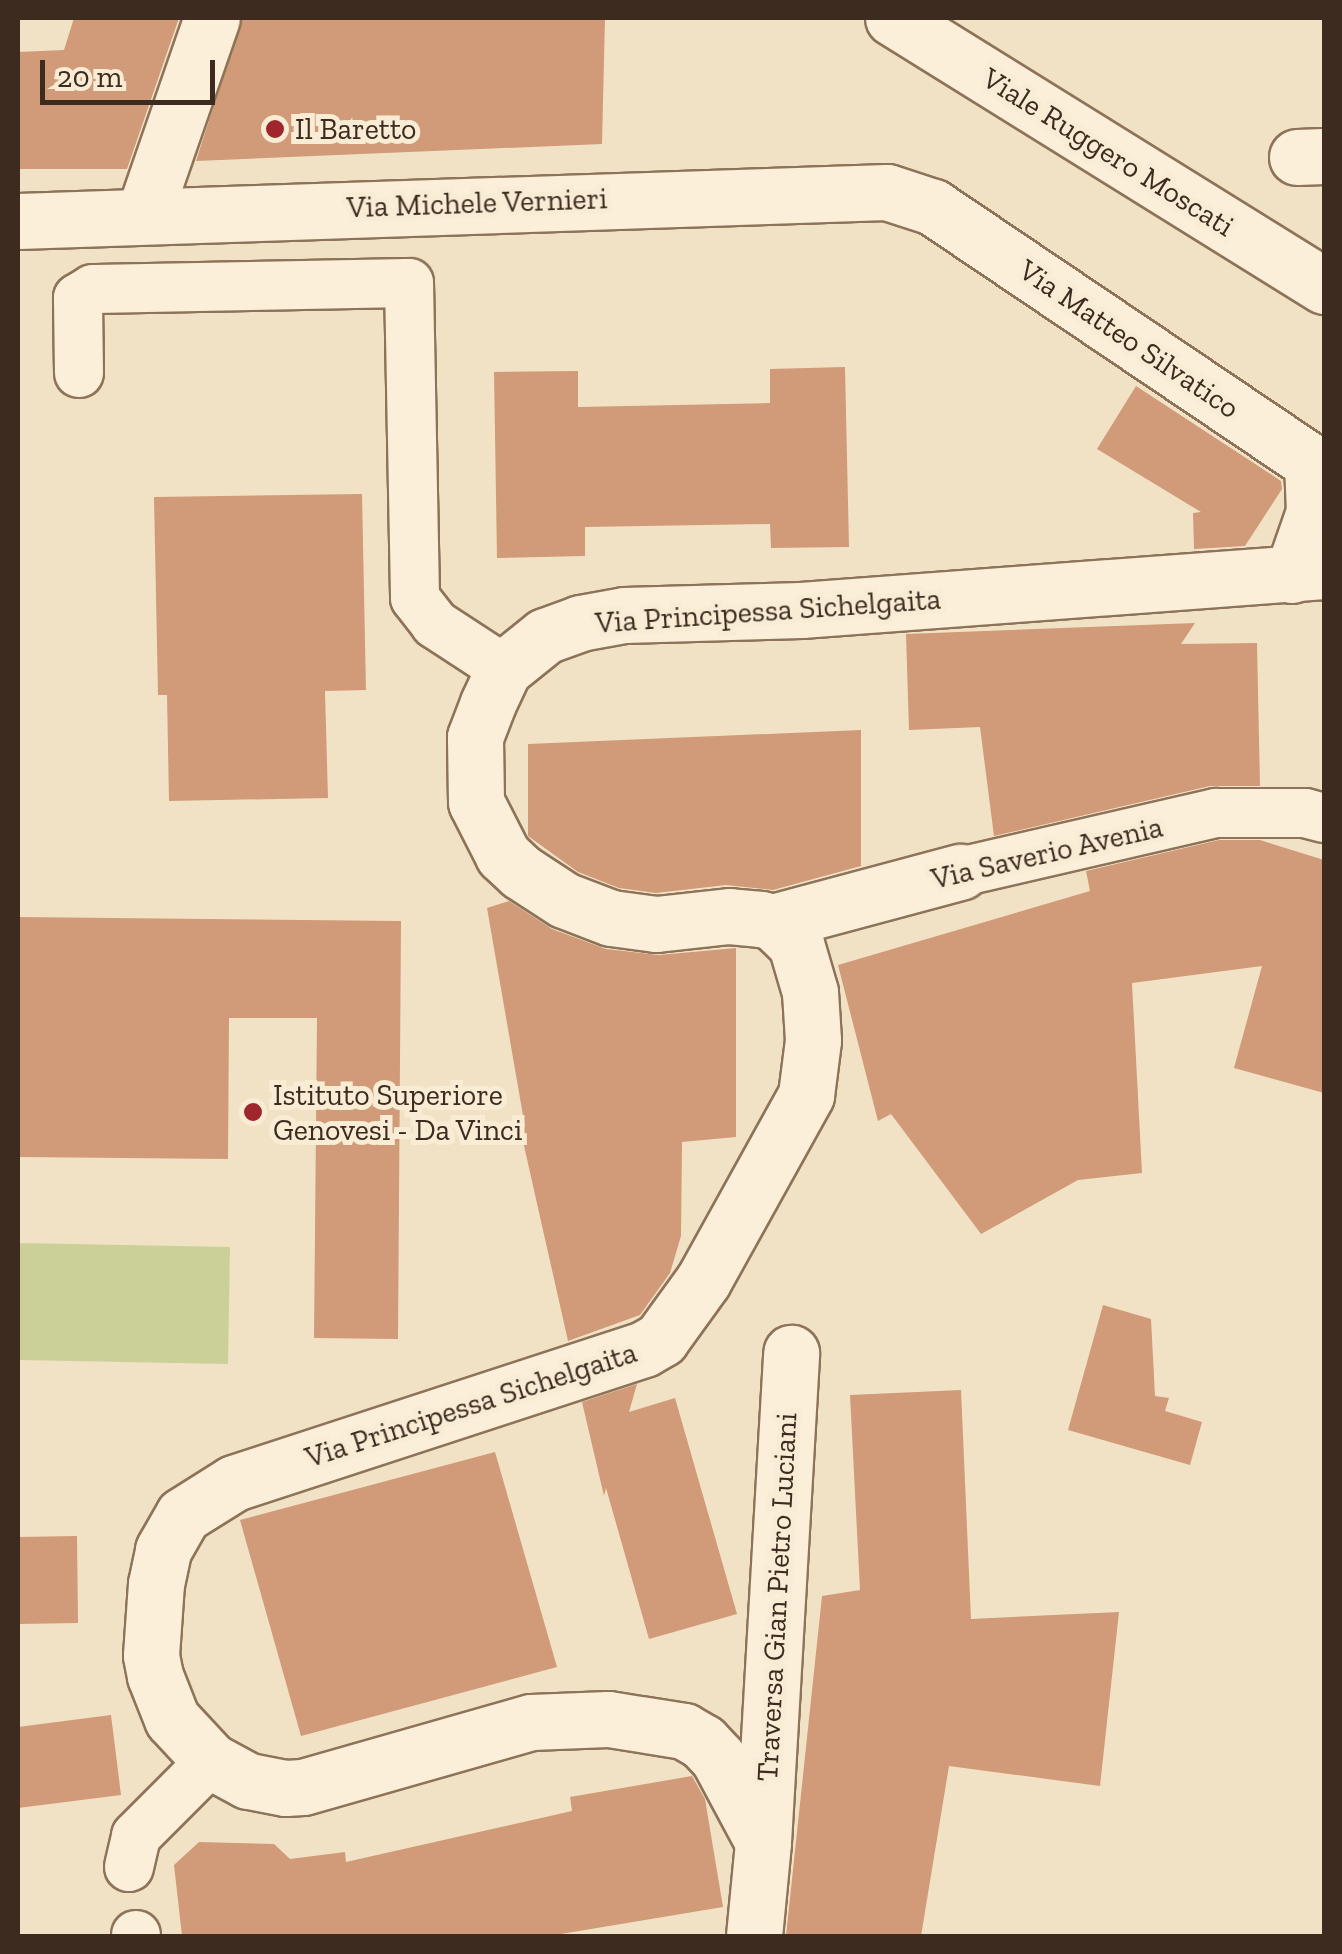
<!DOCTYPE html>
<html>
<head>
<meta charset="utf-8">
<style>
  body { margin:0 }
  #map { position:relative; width:1342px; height:1954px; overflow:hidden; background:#f1e2c5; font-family:"Zilla Slab",serif }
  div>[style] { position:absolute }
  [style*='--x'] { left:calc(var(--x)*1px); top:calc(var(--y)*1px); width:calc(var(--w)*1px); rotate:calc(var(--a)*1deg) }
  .green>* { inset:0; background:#cbd098 }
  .building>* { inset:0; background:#d19a78 }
  .roads { filter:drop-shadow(2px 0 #8d7359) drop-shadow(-2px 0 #8d7359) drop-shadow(0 2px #8d7359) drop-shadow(0 -2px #8d7359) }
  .pedestrian>* { height:48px; margin:-24px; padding:0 24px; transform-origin:24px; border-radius:24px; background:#fbefd9 }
  .minor>* { height:55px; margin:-27.5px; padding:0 27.5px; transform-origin:27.5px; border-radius:27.5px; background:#fbefd9 }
  .dots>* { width:28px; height:28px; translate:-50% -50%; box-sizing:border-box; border:5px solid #f8ecd5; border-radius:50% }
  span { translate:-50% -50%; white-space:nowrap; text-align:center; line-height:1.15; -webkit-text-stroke:10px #f8ecd5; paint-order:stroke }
  .poi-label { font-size:30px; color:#3c2b1e }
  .left { translate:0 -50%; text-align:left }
  .street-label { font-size:30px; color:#3c2b1e }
  .frame { position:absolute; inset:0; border:20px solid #3c2b1e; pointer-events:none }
  .scale { position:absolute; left:40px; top:60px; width:175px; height:45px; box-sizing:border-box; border:5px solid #3c2b1e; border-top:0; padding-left:12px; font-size:30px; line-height:35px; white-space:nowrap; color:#3c2b1e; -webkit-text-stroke:8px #f8ecd5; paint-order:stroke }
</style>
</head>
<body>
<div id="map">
  <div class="green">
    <i style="clip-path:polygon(18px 1243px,230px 1247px,228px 1364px,18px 1360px)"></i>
  </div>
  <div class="building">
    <i style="clip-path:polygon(74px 18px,179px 18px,127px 169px,18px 169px,18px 52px,64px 50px)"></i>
    <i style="clip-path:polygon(242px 18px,605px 18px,602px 144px,196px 161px)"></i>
    <i style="clip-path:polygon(845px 367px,849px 547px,771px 548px,770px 524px,585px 527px,585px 556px,497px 558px,494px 372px,578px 371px,578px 407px,770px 403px,770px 369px)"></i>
    <i style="clip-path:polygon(1136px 386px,1281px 481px,1282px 489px,1245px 546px,1194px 549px,1193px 513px,1201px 512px,1097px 449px)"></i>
    <i style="clip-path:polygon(362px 494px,366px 690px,325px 691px,328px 798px,169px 801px,167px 695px,158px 695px,154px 497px)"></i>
    <i style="clip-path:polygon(1195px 623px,1181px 644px,1257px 643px,1260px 786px,1210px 786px,994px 836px,980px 727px,909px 730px,906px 634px)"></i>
    <i style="clip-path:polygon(861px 730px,861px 866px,773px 890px,726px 885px,656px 893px,619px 888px,578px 872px,528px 836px,528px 744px)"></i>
    <i style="clip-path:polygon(1219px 840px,1260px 840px,1324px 860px,1324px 1093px,1234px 1068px,1262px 966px,1132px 983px,1142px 1173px,1078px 1180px,981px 1234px,891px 1114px,878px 1121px,838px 965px,1090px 891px,1086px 871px)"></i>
    <i style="clip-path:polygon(509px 901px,552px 929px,606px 949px,659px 955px,736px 948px,736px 1137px,682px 1142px,681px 1236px,670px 1273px,640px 1315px,568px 1341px,520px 1128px,525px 1127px,487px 908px)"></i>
    <i style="clip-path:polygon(18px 917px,401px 921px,398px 1339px,314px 1338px,317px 1018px,229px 1018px,228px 1159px,18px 1157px)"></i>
    <i style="clip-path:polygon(1103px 1305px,1151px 1319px,1155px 1396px,1169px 1398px,1165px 1411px,1202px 1422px,1190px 1465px,1068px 1430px)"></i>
    <i style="clip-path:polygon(637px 1384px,629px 1412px,675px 1398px,737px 1614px,649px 1639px,606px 1488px,604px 1496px,582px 1402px)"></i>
    <i style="clip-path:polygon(961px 1390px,971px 1619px,1119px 1612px,1100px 1786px,949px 1766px,921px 1936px,786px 1936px,822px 1596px,860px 1590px,850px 1395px)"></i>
    <i style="clip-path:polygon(495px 1452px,557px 1667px,301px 1736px,240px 1520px)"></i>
    <i style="clip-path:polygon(77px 1536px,78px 1623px,18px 1624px,18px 1537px)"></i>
    <i style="clip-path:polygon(111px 1715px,121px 1795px,18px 1808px,18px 1727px)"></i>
    <i style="clip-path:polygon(692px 1776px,705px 1799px,723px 1907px,549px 1936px,182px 1936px,174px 1865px,199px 1842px,274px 1844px,290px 1859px,345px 1852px,346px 1862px,572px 1811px,570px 1797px)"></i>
  </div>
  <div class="roads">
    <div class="pedestrian">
      <i style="--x:79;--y:373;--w:75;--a:-90.8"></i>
      <i style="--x:78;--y:298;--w:17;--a:-31"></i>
      <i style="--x:93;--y:289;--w:316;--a:-1.1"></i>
      <i style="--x:409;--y:283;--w:315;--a:88.9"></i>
      <i style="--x:415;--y:598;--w:33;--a:52"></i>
      <i style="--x:435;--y:624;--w:82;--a:33.1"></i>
      <i style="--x:960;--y:872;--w:263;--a:-13"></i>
      <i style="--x:1216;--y:813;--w:89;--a:0"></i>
      <i style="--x:1305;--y:813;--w:20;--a:15"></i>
      <i style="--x:129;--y:1867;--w:32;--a:-77"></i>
      <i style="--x:136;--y:1836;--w:106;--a:-45"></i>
      <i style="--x:136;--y:1935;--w:1;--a:90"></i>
    </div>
    <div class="minor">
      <i style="--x:893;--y:18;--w:508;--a:31.87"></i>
      <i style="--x:1297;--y:157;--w:27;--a:-2"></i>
      <i style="--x:144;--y:214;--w:207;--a:-70.9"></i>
      <i style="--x:18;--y:221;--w:869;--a:-1.91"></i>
      <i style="--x:887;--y:192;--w:48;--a:18.1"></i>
      <i style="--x:933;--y:207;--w:472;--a:34"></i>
      <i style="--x:1292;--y:575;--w:67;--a:-70.8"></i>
      <i style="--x:1314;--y:512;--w:49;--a:-92.3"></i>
      <i style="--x:773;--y:922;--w:194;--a:-15"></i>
      <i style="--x:763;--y:1842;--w:490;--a:-86.7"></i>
      <i style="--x:754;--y:1936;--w:94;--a:-84.5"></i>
      <i style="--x:763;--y:1842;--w:95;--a:-118.2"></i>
      <i style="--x:718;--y:1758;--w:22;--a:-133"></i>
      <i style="--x:703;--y:1742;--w:22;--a:-150"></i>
      <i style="--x:684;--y:1731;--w:77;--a:-171"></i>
      <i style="--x:608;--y:1719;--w:77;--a:177.8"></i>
      <i style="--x:531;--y:1722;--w:237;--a:164.1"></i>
      <i style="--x:303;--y:1787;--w:18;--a:177"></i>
      <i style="--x:285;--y:1788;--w:38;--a:-169"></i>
      <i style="--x:248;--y:1781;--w:42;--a:-151.6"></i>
      <i style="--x:211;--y:1761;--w:57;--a:-132.9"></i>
      <i style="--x:172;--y:1719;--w:46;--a:-111.6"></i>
      <i style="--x:155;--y:1676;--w:21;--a:-101"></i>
      <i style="--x:151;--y:1655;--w:71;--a:-86"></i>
      <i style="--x:156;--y:1584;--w:35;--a:-78"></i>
      <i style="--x:163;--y:1550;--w:40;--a:-60.3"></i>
      <i style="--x:183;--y:1515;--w:60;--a:-32.1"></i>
      <i style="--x:234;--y:1483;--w:431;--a:-18.1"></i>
      <i style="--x:644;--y:1349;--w:20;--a:-30"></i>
      <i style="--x:661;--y:1339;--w:72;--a:-54.1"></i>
      <i style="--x:703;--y:1281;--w:213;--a:-61"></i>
      <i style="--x:806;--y:1095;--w:55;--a:-82.7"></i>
      <i style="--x:813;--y:1040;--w:48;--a:-93.6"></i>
      <i style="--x:810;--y:992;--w:50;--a:-106.3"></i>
      <i style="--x:796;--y:944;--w:32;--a:-136"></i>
      <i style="--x:773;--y:922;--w:12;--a:-166"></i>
      <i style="--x:761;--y:919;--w:32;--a:-175"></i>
      <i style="--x:729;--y:916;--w:73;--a:173.7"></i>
      <i style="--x:656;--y:924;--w:45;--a:-172.4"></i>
      <i style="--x:611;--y:918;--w:50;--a:-159"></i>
      <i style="--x:564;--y:900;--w:51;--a:-146.9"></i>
      <i style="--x:521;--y:872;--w:25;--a:-137"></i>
      <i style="--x:503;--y:855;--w:59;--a:-117"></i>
      <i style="--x:476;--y:802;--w:65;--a:-90.9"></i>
      <i style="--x:475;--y:737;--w:36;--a:-69"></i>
      <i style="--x:488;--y:703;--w:38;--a:-65"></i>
      <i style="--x:504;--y:669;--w:53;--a:-38.8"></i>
      <i style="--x:545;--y:636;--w:37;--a:-20"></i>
      <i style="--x:580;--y:623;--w:45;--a:-10.3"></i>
      <i style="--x:624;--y:615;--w:177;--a:-1.6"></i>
      <i style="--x:801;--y:610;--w:524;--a:-4.26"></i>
    </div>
  </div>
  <div class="dots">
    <i style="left:275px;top:129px;background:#9f262c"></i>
    <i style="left:253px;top:1112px;background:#9f262c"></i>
  </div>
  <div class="poi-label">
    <span class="left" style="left:295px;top:129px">Il Baretto</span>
    <span class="left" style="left:273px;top:1112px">Istituto Superiore<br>Genovesi - Da Vinci</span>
  </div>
  <div class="street-label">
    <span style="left:1108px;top:152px;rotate:32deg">Viale Ruggero Moscati</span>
    <span style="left:477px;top:203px;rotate:-2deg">Via Michele Vernieri</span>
    <span style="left:1129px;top:339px;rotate:34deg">Via Matteo Silvatico</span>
    <span style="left:768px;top:611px;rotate:-4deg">Via Principessa Sichelgaita</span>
    <span style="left:1047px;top:853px;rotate:-13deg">Via Saverio Avenia</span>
    <span style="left:471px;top:1405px;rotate:-18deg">Via Principessa Sichelgaita</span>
    <span style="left:777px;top:1597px;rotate:-87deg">Traversa Gian Pietro Luciani</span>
  </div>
  <div class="frame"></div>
  <div class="scale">20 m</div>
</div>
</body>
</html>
